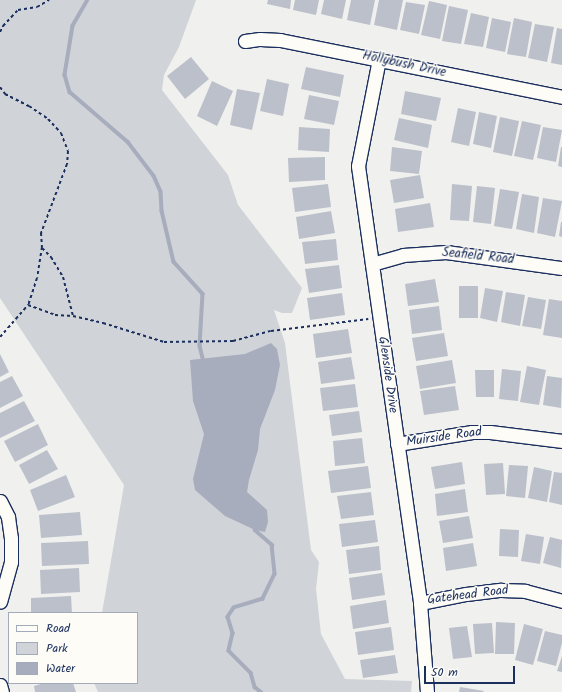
<!DOCTYPE html>
<html>
<head>
<meta charset="utf-8">
<style>
  body { margin:0 }
  #map { position:relative; width:562px; height:692px; overflow:hidden; background:#f0f0ee; font-family:Kalam,sans-serif }
  div>[style] { position:absolute }
  [style*='--x'] { left:calc(var(--x)*1px); top:calc(var(--y)*1px); width:calc(var(--w)*1px); rotate:calc(var(--a)*1deg) }
  .green>* { inset:0; background:#d0d3d8 }
  .water>* { inset:0; background:#a7adbd }
  .stream>* { height:3.5px; margin:-1.75px; padding:0 1.75px; transform-origin:1.75px; border-radius:1.75px; background:#a7adbd }
  .building>* { inset:0; background:#bbc0ca }
  .path>* { height:2px; margin-top:-1px; transform-origin:0; background:repeating-linear-gradient(90deg,#1b2f5e 0 3px,transparent 0 6px) }
  .roads { filter:drop-shadow(1px 0 #1b2f5e) drop-shadow(-1px 0 #1b2f5e) drop-shadow(0 1px #1b2f5e) drop-shadow(0 -1px #1b2f5e) }
  .minor>* { height:13px; margin:-6.5px; padding:0 6.5px; transform-origin:6.5px; border-radius:6.5px; background:#fdfcf7 }
  span { translate:-50% -50%; white-space:nowrap; text-align:center; line-height:1.15; -webkit-text-stroke:3px #fdfcf7; paint-order:stroke }
  .street-label { font-size:13px; color:#1b2f5e }
  .legend { position:absolute; left:8px; top:612px; width:130px; height:72px; box-sizing:border-box; background:#fdfcf7; border:1px solid #a3aaba; margin:0; padding:5px 7px; list-style:none; font-size:12px; color:#1b2f5e }
  .legend li { display:flex; align-items:center; gap:8px; height:20px }
  .legend b { width:20px; border:1px solid #a3aaba }
  .scale { position:absolute; left:424px; top:666px; width:91px; height:18px; box-sizing:border-box; border:2px solid #1b2f5e; border-top:0; padding-left:5px; font-size:12px; line-height:14px; white-space:nowrap; color:#1b2f5e; -webkit-text-stroke:3px #fdfcf7; paint-order:stroke }
</style>
</head>
<body>
<div id="map">
  <div class="green">
    <i style="clip-path:polygon(0 0,196px 0,179px 47px,164px 75px,162px 90px,228px 175px,238px 205px,302px 288px,292px 313px,282px 313px,274px 310px,285px 343px,311px 550px,319px 562px,316px 589px,321px 634px,345px 679px,412px 681px,411px 692px,98px 692px,94px 683px,137px 683px,137px 613px,102px 613px,124px 485px,0 298px)"></i>
  </div>
  <div class="water">
    <i style="clip-path:polygon(271px 343px,277px 349px,280px 365px,275px 390px,260px 429px,258px 450px,249px 480px,247px 492px,267px 510px,268px 522px,265px 532px,255px 530px,225px 516px,195px 490px,193px 479px,204px 434px,193px 401px,190px 360px,245px 354px)"></i>
  </div>
  <div class="stream">
    <i style="--x:88;--y:0;--w:30;--a:120"></i>
    <i style="--x:73;--y:26;--w:50;--a:99.3"></i>
    <i style="--x:65;--y:75;--w:18;--a:74"></i>
    <i style="--x:70;--y:92;--w:77;--a:40.8"></i>
    <i style="--x:128;--y:142;--w:43;--a:52.6"></i>
    <i style="--x:154;--y:176;--w:17;--a:66"></i>
    <i style="--x:161;--y:192;--w:19;--a:87"></i>
    <i style="--x:162;--y:211;--w:52;--a:76.8"></i>
    <i style="--x:174;--y:262;--w:43;--a:47.8"></i>
    <i style="--x:203;--y:294;--w:52;--a:93.3"></i>
    <i style="--x:200;--y:346;--w:12;--a:76"></i>
    <i style="--x:255;--y:530;--w:23;--a:41"></i>
    <i style="--x:272;--y:545;--w:29;--a:84"></i>
    <i style="--x:275;--y:574;--w:28;--a:116"></i>
    <i style="--x:263;--y:599;--w:30;--a:163"></i>
    <i style="--x:234;--y:608;--w:11;--a:124"></i>
    <i style="--x:228;--y:617;--w:17;--a:73"></i>
    <i style="--x:233;--y:633;--w:18;--a:103"></i>
    <i style="--x:229;--y:651;--w:31;--a:45"></i>
    <i style="--x:251;--y:673;--w:15;--a:74"></i>
    <i style="--x:255;--y:687;--w:8;--a:40"></i>
  </div>
  <div class="building">
    <i style="clip-path:polygon(268px 0,291px 0,290px 9px,267px 4px)"></i>
    <i style="clip-path:polygon(295px 0,319px 0,316px 15px,293px 10px)"></i>
    <i style="clip-path:polygon(324px 0,346px 0,342px 19px,321px 14px)"></i>
    <i style="clip-path:polygon(351px 0,375px 0,370px 25px,347px 20px)"></i>
    <i style="clip-path:polygon(379px 0,403px 0,397px 30px,374px 25px)"></i>
    <i style="clip-path:polygon(429px 1px,447px 5px,440px 39px,421px 35px)"></i>
    <i style="clip-path:polygon(406px 2px,425px 5px,419px 34px,400px 30px)"></i>
    <i style="clip-path:polygon(449px 6px,468px 10px,461px 44px,442px 41px)"></i>
    <i style="clip-path:polygon(471px 13px,489px 17px,483px 47px,464px 44px)"></i>
    <i style="clip-path:polygon(492px 18px,511px 22px,505px 52px,486px 48px)"></i>
    <i style="clip-path:polygon(514px 18px,532px 22px,526px 57px,507px 54px)"></i>
    <i style="clip-path:polygon(535px 24px,554px 27px,547px 62px,528px 58px)"></i>
    <i style="clip-path:polygon(557px 28px,562px 29px,562px 65px,551px 63px)"></i>
    <i style="clip-path:polygon(191px 57px,209px 79px,185px 99px,167px 76px)"></i>
    <i style="clip-path:polygon(306px 67px,344px 75px,340px 97px,301px 89px)"></i>
    <i style="clip-path:polygon(267px 79px,289px 84px,283px 116px,260px 111px)"></i>
    <i style="clip-path:polygon(212px 81px,233px 91px,217px 126px,197px 116px)"></i>
    <i style="clip-path:polygon(237px 89px,260px 93px,252px 130px,230px 125px)"></i>
    <i style="clip-path:polygon(405px 91px,441px 98px,436px 121px,401px 114px)"></i>
    <i style="clip-path:polygon(309px 95px,339px 101px,334px 125px,304px 119px)"></i>
    <i style="clip-path:polygon(458px 108px,476px 112px,469px 146px,451px 142px)"></i>
    <i style="clip-path:polygon(479px 112px,497px 116px,491px 148px,473px 144px)"></i>
    <i style="clip-path:polygon(500px 117px,519px 121px,512px 156px,493px 152px)"></i>
    <i style="clip-path:polygon(399px 118px,432px 125px,428px 148px,394px 140px)"></i>
    <i style="clip-path:polygon(522px 121px,541px 125px,533px 160px,514px 156px)"></i>
    <i style="clip-path:polygon(299px 127px,330px 129px,329px 152px,298px 150px)"></i>
    <i style="clip-path:polygon(543px 127px,562px 130px,556px 162px,537px 158px)"></i>
    <i style="clip-path:polygon(392px 147px,422px 151px,419px 174px,390px 171px)"></i>
    <i style="clip-path:polygon(561px 147px,562px 147px,562px 167px,558px 166px)"></i>
    <i style="clip-path:polygon(325px 157px,325px 180px,289px 182px,288px 158px)"></i>
    <i style="clip-path:polygon(420px 175px,424px 198px,394px 203px,390px 180px)"></i>
    <i style="clip-path:polygon(328px 184px,331px 207px,295px 212px,292px 188px)"></i>
    <i style="clip-path:polygon(452px 184px,472px 186px,469px 221px,450px 220px)"></i>
    <i style="clip-path:polygon(477px 186px,495px 188px,491px 224px,473px 222px)"></i>
    <i style="clip-path:polygon(500px 189px,519px 192px,512px 229px,494px 226px)"></i>
    <i style="clip-path:polygon(522px 194px,539px 197px,534px 233px,516px 229px)"></i>
    <i style="clip-path:polygon(543px 198px,562px 201px,555px 237px,537px 233px)"></i>
    <i style="clip-path:polygon(430px 203px,434px 227px,398px 232px,395px 209px)"></i>
    <i style="clip-path:polygon(331px 211px,335px 233px,299px 239px,296px 217px)"></i>
    <i style="clip-path:polygon(561px 222px,562px 222px,562px 237px,559px 236px)"></i>
    <i style="clip-path:polygon(336px 239px,338px 260px,305px 264px,302px 242px)"></i>
    <i style="clip-path:polygon(339px 265px,342px 288px,309px 293px,305px 269px)"></i>
    <i style="clip-path:polygon(435px 279px,439px 302px,408px 306px,405px 284px)"></i>
    <i style="clip-path:polygon(459px 286px,478px 286px,478px 318px,459px 318px)"></i>
    <i style="clip-path:polygon(485px 288px,503px 291px,497px 322px,480px 318px)"></i>
    <i style="clip-path:polygon(506px 292px,525px 295px,520px 326px,501px 322px)"></i>
    <i style="clip-path:polygon(342px 293px,345px 315px,310px 320px,307px 298px)"></i>
    <i style="clip-path:polygon(528px 297px,546px 300px,541px 329px,522px 326px)"></i>
    <i style="clip-path:polygon(549px 299px,562px 301px,562px 338px,543px 335px)"></i>
    <i style="clip-path:polygon(439px 306px,442px 330px,412px 334px,409px 310px)"></i>
    <i style="clip-path:polygon(348px 329px,352px 353px,316px 358px,313px 334px)"></i>
    <i style="clip-path:polygon(444px 333px,448px 356px,416px 361px,412px 338px)"></i>
    <i style="clip-path:polygon(0 354px,9px 372px,0 377px)"></i>
    <i style="clip-path:polygon(351px 357px,355px 379px,321px 384px,318px 362px)"></i>
    <i style="clip-path:polygon(452px 360px,456px 383px,420px 389px,416px 366px)"></i>
    <i style="clip-path:polygon(527px 366px,546px 370px,539px 405px,520px 402px)"></i>
    <i style="clip-path:polygon(502px 369px,521px 371px,518px 401px,499px 399px)"></i>
    <i style="clip-path:polygon(475px 370px,494px 370px,494px 397px,476px 397px)"></i>
    <i style="clip-path:polygon(12px 376px,23px 396px,0 408px,0 382px)"></i>
    <i style="clip-path:polygon(547px 376px,562px 378px,561px 408px,543px 405px)"></i>
    <i style="clip-path:polygon(355px 384px,358px 407px,323px 411px,320px 388px)"></i>
    <i style="clip-path:polygon(455px 386px,459px 410px,424px 415px,420px 391px)"></i>
    <i style="clip-path:polygon(24px 401px,35px 421px,0 438px,0 413px)"></i>
    <i style="clip-path:polygon(359px 411px,362px 432px,332px 436px,329px 415px)"></i>
    <i style="clip-path:polygon(38px 424px,48px 445px,15px 462px,4px 441px)"></i>
    <i style="clip-path:polygon(362px 438px,365px 463px,335px 466px,333px 441px)"></i>
    <i style="clip-path:polygon(47px 450px,58px 469px,29px 484px,19px 465px)"></i>
    <i style="clip-path:polygon(462px 462px,465px 484px,435px 489px,431px 467px)"></i>
    <i style="clip-path:polygon(503px 463px,505px 494px,486px 495px,484px 464px)"></i>
    <i style="clip-path:polygon(509px 465px,528px 466px,525px 498px,506px 496px)"></i>
    <i style="clip-path:polygon(368px 466px,371px 488px,331px 493px,328px 471px)"></i>
    <i style="clip-path:polygon(534px 467px,552px 471px,547px 502px,528px 498px)"></i>
    <i style="clip-path:polygon(554px 472px,562px 473px,562px 505px,549px 502px)"></i>
    <i style="clip-path:polygon(66px 475px,75px 497px,38px 511px,30px 490px)"></i>
    <i style="clip-path:polygon(465px 489px,468px 512px,437px 516px,435px 494px)"></i>
    <i style="clip-path:polygon(371px 492px,374px 515px,341px 519px,337px 496px)"></i>
    <i style="clip-path:polygon(80px 512px,82px 535px,41px 538px,39px 515px)"></i>
    <i style="clip-path:polygon(469px 516px,473px 538px,443px 543px,439px 521px)"></i>
    <i style="clip-path:polygon(375px 520px,378px 542px,342px 547px,339px 524px)"></i>
    <i style="clip-path:polygon(500px 529px,519px 530px,518px 557px,499px 556px)"></i>
    <i style="clip-path:polygon(526px 534px,544px 537px,540px 564px,521px 561px)"></i>
    <i style="clip-path:polygon(550px 537px,562px 540px,561px 568px,543px 563px)"></i>
    <i style="clip-path:polygon(88px 541px,89px 564px,42px 566px,41px 543px)"></i>
    <i style="clip-path:polygon(473px 543px,477px 566px,446px 571px,443px 548px)"></i>
    <i style="clip-path:polygon(379px 546px,381px 570px,349px 574px,346px 550px)"></i>
    <i style="clip-path:polygon(79px 568px,80px 592px,41px 594px,40px 570px)"></i>
    <i style="clip-path:polygon(382px 573px,385px 595px,352px 600px,349px 578px)"></i>
    <i style="clip-path:polygon(71px 596px,72px 613px,31px 613px,31px 598px)"></i>
    <i style="clip-path:polygon(386px 600px,389px 623px,353px 629px,350px 606px)"></i>
    <i style="clip-path:polygon(496px 622px,515px 623px,514px 654px,495px 654px)"></i>
    <i style="clip-path:polygon(492px 623px,494px 653px,475px 654px,473px 624px)"></i>
    <i style="clip-path:polygon(524px 624px,543px 629px,533px 665px,515px 660px)"></i>
    <i style="clip-path:polygon(467px 626px,472px 657px,453px 659px,449px 628px)"></i>
    <i style="clip-path:polygon(391px 627px,394px 650px,358px 655px,355px 632px)"></i>
    <i style="clip-path:polygon(545px 631px,562px 635px,562px 643px,556px 666px,537px 661px)"></i>
    <i style="clip-path:polygon(395px 655px,398px 673px,363px 678px,360px 660px)"></i>
    <i style="clip-path:polygon(562px 656px,562px 672px,557px 671px)"></i>
    <i style="clip-path:polygon(44px 683px,73px 683px,76px 692px,35px 692px,34px 686px)"></i>
    <i style="clip-path:polygon(460px 687px,484px 691px,483px 692px,459px 692px)"></i>
  </div>
  <div class="path">
    <i style="--x:0;--y:32;--w:7;--a:-63"></i>
    <i style="--x:3;--y:26;--w:22;--a:-47"></i>
    <i style="--x:18;--y:10;--w:19;--a:-9"></i>
    <i style="--x:37;--y:7;--w:14;--a:-30"></i>
    <i style="--x:0;--y:87;--w:9;--a:54"></i>
    <i style="--x:5;--y:94;--w:27;--a:27"></i>
    <i style="--x:29;--y:106;--w:23;--a:34"></i>
    <i style="--x:48;--y:119;--w:19;--a:47"></i>
    <i style="--x:61;--y:133;--w:19;--a:69"></i>
    <i style="--x:68;--y:151;--w:13;--a:94"></i>
    <i style="--x:67;--y:164;--w:74;--a:110.6"></i>
    <i style="--x:41;--y:233;--w:14;--a:86"></i>
    <i style="--x:42;--y:247;--w:31;--a:99"></i>
    <i style="--x:37;--y:278;--w:28;--a:108"></i>
    <i style="--x:42;--y:248;--w:13;--a:45"></i>
    <i style="--x:51;--y:257;--w:23;--a:59"></i>
    <i style="--x:63;--y:277;--w:40;--a:75.6"></i>
    <i style="--x:0;--y:337;--w:43;--a:-48.8"></i>
    <i style="--x:28;--y:305;--w:29;--a:20"></i>
    <i style="--x:55;--y:315;--w:18;--a:3"></i>
    <i style="--x:73;--y:316;--w:31;--a:13"></i>
    <i style="--x:103;--y:323;--w:64;--a:17.3"></i>
    <i style="--x:164;--y:342;--w:69;--a:-0.8"></i>
    <i style="--x:233;--y:341;--w:39;--a:-15"></i>
    <i style="--x:271;--y:331;--w:98;--a:-7.1"></i>
  </div>
  <div class="roads">
    <div class="minor">
      <i style="--x:245;--y:41;--w:15;--a:-8"></i>
      <i style="--x:260;--y:39;--w:20;--a:3"></i>
      <i style="--x:280;--y:40;--w:288;--a:11.4"></i>
      <i style="--x:379;--y:59;--w:109;--a:101.1"></i>
      <i style="--x:358;--y:166;--w:441;--a:81.9"></i>
      <i style="--x:420;--y:603;--w:89;--a:85.5"></i>
      <i style="--x:372;--y:264;--w:32;--a:-16"></i>
      <i style="--x:403;--y:255;--w:43;--a:-4"></i>
      <i style="--x:446;--y:252;--w:117;--a:7.9"></i>
      <i style="--x:397;--y:444;--w:76;--a:-9.1"></i>
      <i style="--x:472;--y:432;--w:18;--a:0"></i>
      <i style="--x:490;--y:432;--w:73;--a:7.1"></i>
      <i style="--x:0;--y:501;--w:18;--a:63"></i>
      <i style="--x:8;--y:517;--w:21;--a:82"></i>
      <i style="--x:11;--y:538;--w:24;--a:90"></i>
      <i style="--x:11;--y:562;--w:41;--a:105.4"></i>
      <i style="--x:420;--y:603;--w:47;--a:-11.1"></i>
      <i style="--x:466;--y:594;--w:35;--a:-7"></i>
      <i style="--x:501;--y:590;--w:24;--a:2"></i>
      <i style="--x:525;--y:591;--w:38;--a:15"></i>
      <i style="--x:0;--y:685;--w:7;--a:74"></i>
    </div>
  </div>
  <div class="street-label">
    <span style="left:404px;top:65px;rotate:12deg">Hollybush Drive</span>
    <span style="left:478px;top:257px;rotate:6deg">Seafield Road</span>
    <span style="left:387px;top:375px;rotate:82deg">Glenside Drive</span>
    <span style="left:444px;top:438px;rotate:-8deg">Muirside Road</span>
    <span style="left:468px;top:596px;rotate:-7deg">Gatehead Road</span>
  </div>
  <ul class="legend">
  <li><b style="height:5px;background:#fdfcf7"></b>Road</li>
  <li><b style="height:11px;background:#d0d3d8"></b>Park</li>
  <li><b style="height:11px;background:#a7adbd"></b>Water</li>
  </ul>
  <div class="scale">50 m</div>
</div>
</body>
</html>
